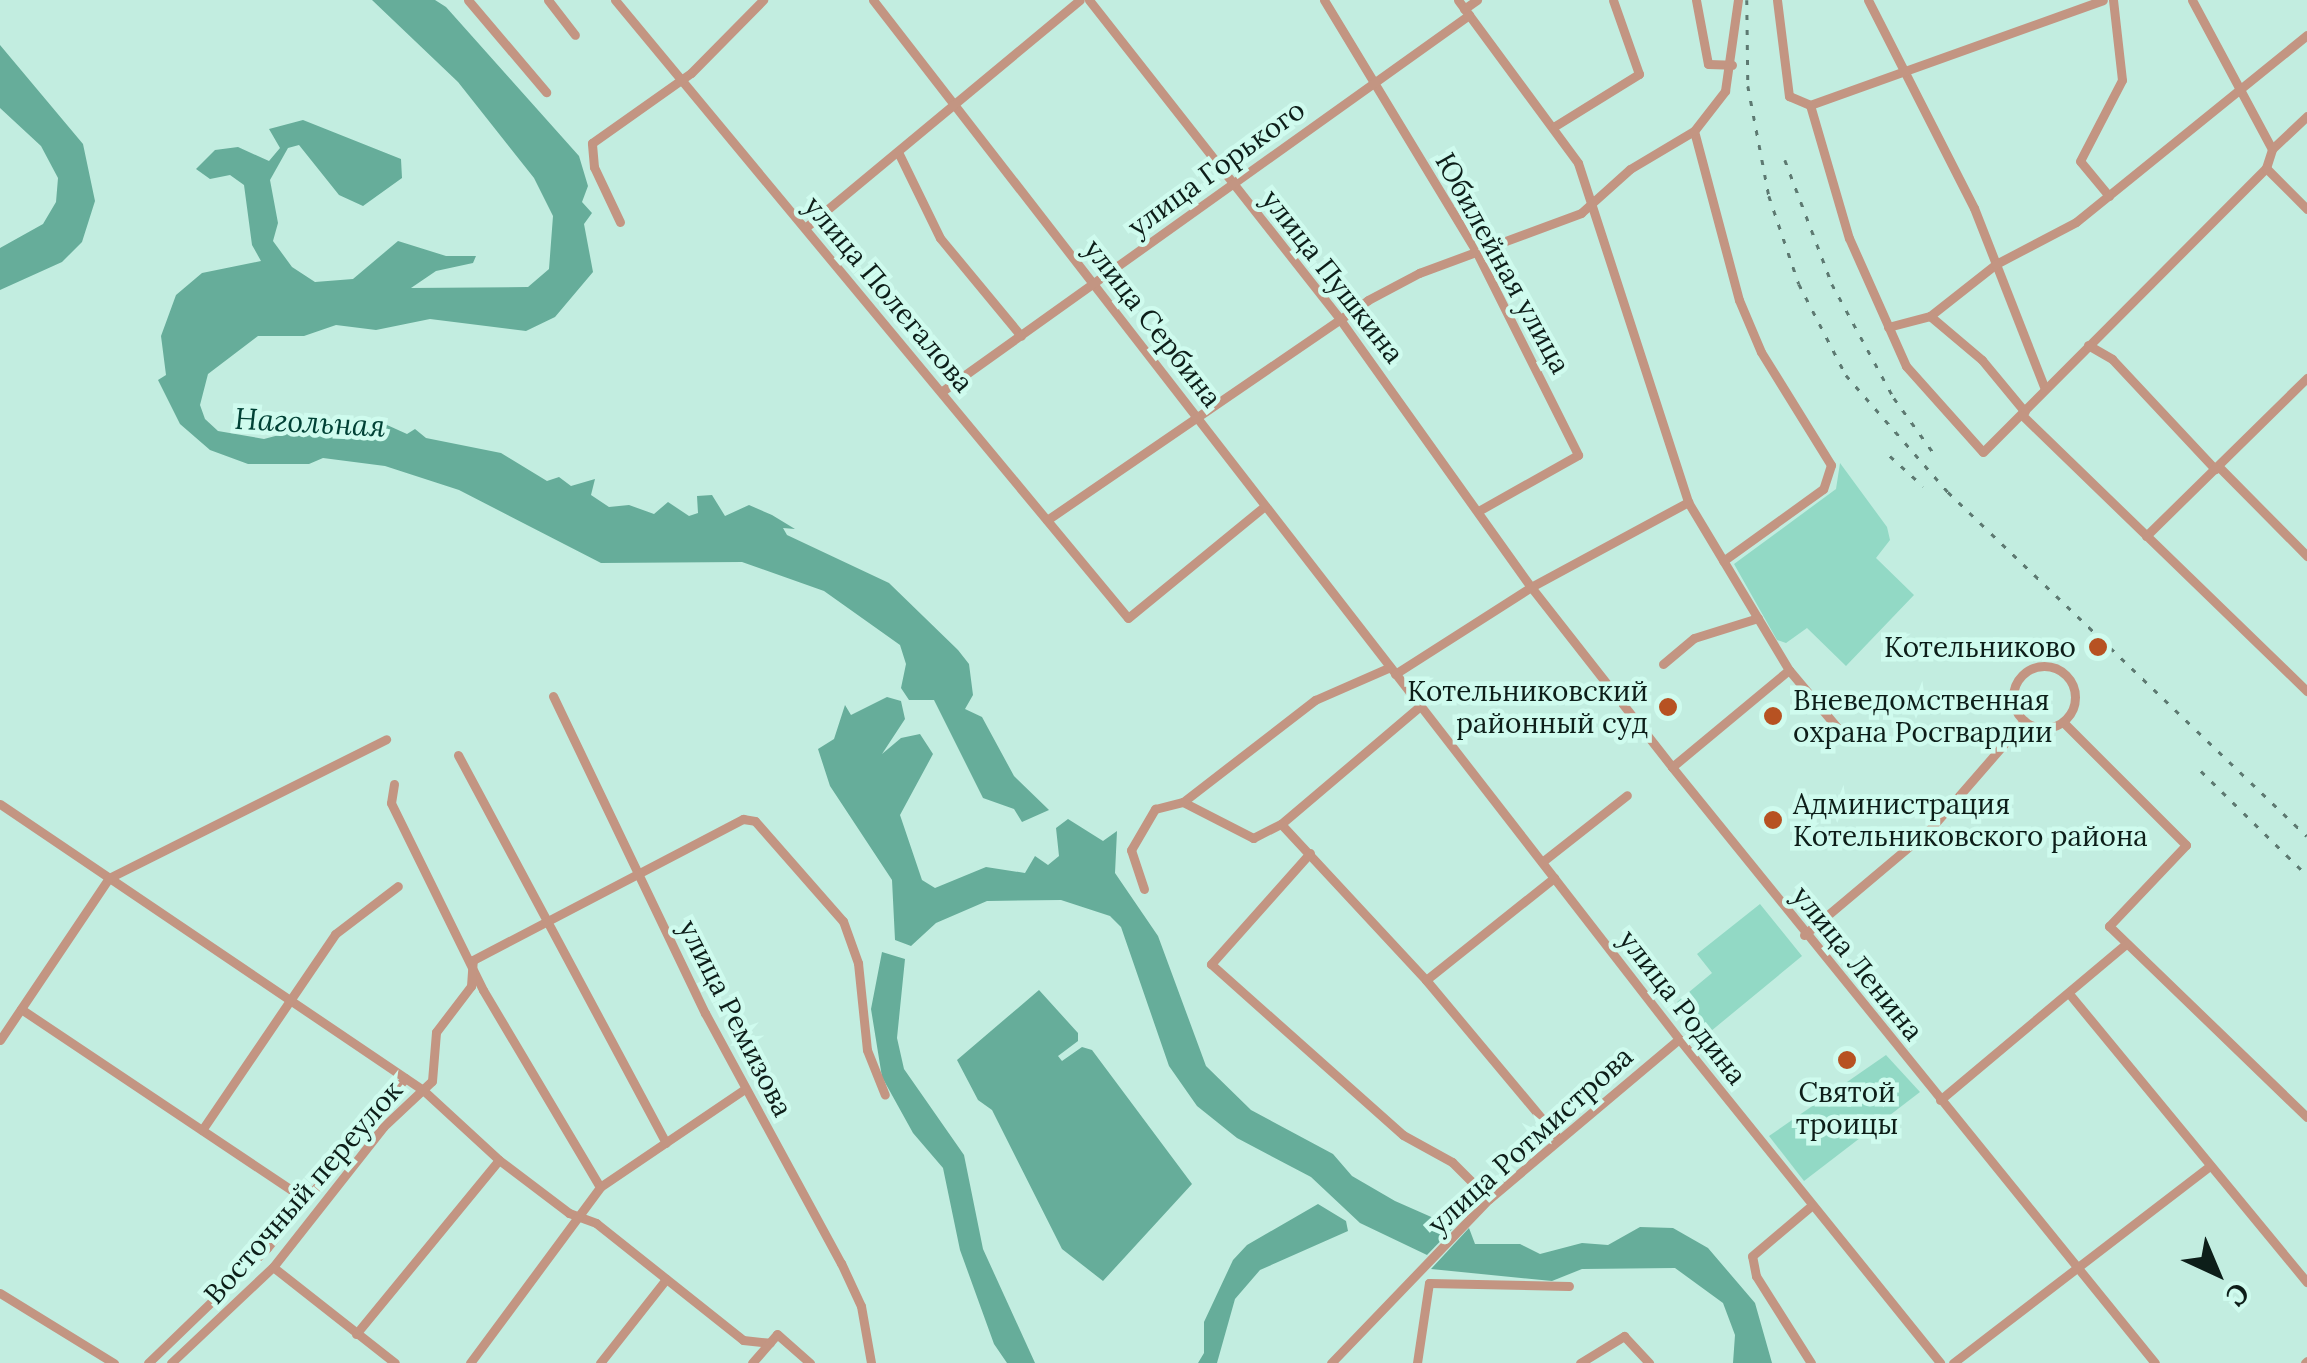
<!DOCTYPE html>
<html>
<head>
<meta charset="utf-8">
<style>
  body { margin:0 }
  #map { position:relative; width:2307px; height:1363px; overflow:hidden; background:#c2ede0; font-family:Lora,serif }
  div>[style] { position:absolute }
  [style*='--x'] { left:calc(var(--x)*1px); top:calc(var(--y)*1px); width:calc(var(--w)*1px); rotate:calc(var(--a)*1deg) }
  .green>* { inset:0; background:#92d9c5 }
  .water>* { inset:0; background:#66ad9a }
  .minor>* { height:9px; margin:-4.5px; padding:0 4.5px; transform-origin:4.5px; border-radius:4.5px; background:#c39582 }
  .minor>.ring { margin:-4.5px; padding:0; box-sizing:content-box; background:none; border:9px solid #c39582; border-radius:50% }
  .rail>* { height:2.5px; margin-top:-1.25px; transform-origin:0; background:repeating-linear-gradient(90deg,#5d7971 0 5px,transparent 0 15px) }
  .dots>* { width:28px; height:28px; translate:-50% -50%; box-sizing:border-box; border:5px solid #cffbee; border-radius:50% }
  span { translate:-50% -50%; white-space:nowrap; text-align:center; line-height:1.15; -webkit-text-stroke:9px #cffbee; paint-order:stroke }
  .street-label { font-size:28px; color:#0d1e19 }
  .poi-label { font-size:28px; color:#0d1e19 }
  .right { translate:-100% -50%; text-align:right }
  .left { translate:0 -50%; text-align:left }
  .water-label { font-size:30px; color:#004135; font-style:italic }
  .north { position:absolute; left:2167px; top:1223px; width:100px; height:100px; -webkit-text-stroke:8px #cffbee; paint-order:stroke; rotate:136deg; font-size:28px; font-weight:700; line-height:40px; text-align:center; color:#0d1e19 }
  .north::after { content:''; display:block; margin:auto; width:35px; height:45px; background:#0d1e19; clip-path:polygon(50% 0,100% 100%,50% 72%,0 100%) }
</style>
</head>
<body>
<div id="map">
  <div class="green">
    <i style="clip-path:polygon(1840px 463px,1887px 527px,1890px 540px,1876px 558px,1914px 595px,1846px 666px,1807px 628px,1786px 643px,1777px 640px,1734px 564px,1836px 489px)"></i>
    <i style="clip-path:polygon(1760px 904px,1802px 956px,1705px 1036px,1677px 1002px,1712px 973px,1697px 954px)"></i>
    <i style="clip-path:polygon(1886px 1055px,1920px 1092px,1804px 1181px,1769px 1136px)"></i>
  </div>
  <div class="water">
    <i style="clip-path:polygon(372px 0,435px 0,446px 7px,579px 156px,588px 186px,582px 202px,592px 213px,584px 224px,593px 272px,555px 317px,526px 331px,430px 319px,376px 330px,336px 325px,304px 336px,258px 336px,208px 374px,200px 405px,205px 419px,218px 431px,264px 439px,317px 425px,387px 425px,407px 434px,415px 429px,426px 438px,501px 453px,547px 481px,559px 477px,571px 486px,595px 479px,591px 495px,609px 507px,629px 505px,654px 514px,668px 502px,689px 516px,698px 513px,697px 496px,712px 495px,725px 516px,749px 505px,772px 515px,795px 529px,783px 528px,787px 535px,889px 583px,958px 650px,969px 664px,973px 695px,965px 709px,982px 717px,1014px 776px,1049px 810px,1022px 822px,1014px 809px,983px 798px,934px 700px,909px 700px,901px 688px,906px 664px,900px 645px,824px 591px,742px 562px,601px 563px,459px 490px,385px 466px,323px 458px,309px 464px,248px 464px,210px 450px,180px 424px,158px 380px,166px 375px,161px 336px,176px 295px,202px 273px,261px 261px,252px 245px,244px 185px,230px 175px,210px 179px,196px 169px,215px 150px,238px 147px,269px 161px,280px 148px,269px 129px,303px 120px,401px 159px,402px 178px,363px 206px,339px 195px,299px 145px,288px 148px,270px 180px,278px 223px,273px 241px,292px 267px,315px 282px,353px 279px,398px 241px,446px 256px,476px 256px,473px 263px,436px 271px,411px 288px,528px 287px,549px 269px,553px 216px,534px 178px,458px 82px)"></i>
    <i style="clip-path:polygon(0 45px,83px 144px,95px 201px,82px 242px,62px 262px,0 290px,0 248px,43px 224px,56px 202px,58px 178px,41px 146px,0 108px)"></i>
    <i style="clip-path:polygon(887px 697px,901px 701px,905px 719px,882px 754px,901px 738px,920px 734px,933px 754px,900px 815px,922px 880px,935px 888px,986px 867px,1025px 873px,1035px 856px,1048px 865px,1059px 856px,1056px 828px,1068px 819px,1103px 841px,1117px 831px,1115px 873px,1158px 936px,1206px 1066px,1251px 1110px,1333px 1154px,1352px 1176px,1395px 1201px,1454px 1227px,1427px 1255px,1360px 1223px,1311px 1177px,1237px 1138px,1197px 1106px,1169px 1066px,1121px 927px,1110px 916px,1061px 900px,987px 901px,936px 923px,911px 946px,895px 940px,892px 880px,830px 786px,818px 749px,834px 739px,845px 705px,851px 715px)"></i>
    <i style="clip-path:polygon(882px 952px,905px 959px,897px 1038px,904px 1069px,964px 1155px,983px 1249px,1035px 1363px,1007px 1363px,994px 1344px,960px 1250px,943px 1168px,913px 1133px,882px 1077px,871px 1009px)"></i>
    <i style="clip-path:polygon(1039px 990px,1078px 1033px,1078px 1041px,1058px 1056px,1062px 1061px,1082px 1047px,1092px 1050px,1192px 1184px,1103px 1281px,1062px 1249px,992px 1110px,978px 1100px,957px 1060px)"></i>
    <i style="clip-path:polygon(1318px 1204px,1346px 1221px,1348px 1231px,1260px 1270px,1235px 1299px,1217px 1363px,1198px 1363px,1204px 1353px,1204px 1322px,1233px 1260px,1247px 1245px)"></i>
    <i style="clip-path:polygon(1640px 1227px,1673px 1228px,1708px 1248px,1755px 1303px,1772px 1363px,1733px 1363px,1735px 1335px,1723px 1303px,1675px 1268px,1582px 1269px,1552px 1281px,1431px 1269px,1469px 1228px,1475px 1244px,1520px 1244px,1540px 1254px,1582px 1243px,1608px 1245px)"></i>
  </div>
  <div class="minor">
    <i style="--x:468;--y:0;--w:121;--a:49.7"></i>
    <i style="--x:548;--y:0;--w:44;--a:52.4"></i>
    <i style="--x:615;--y:0;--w:803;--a:50.3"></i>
    <i style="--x:1128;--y:618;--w:177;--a:-39.3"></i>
    <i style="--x:873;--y:0;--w:1315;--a:52.2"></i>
    <i style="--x:1679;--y:1039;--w:416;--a:51.1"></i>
    <i style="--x:1089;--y:0;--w:405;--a:51.8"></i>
    <i style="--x:1339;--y:318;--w:330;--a:54.5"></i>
    <i style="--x:1531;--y:587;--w:229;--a:51.9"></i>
    <i style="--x:1672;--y:767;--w:767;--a:50.98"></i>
    <i style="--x:1324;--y:0;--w:296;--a:58.8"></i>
    <i style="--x:1477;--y:253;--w:226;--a:63.4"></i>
    <i style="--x:1578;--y:455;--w:112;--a:150.7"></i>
    <i style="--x:1458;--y:0;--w:202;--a:53.6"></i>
    <i style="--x:1578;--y:163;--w:356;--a:72"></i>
    <i style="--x:1688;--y:502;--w:196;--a:59"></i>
    <i style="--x:1789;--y:670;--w:81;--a:50"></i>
    <i style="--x:1696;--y:0;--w:65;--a:79.4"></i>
    <i style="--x:1708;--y:64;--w:24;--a:2"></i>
    <i style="--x:1777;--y:0;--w:97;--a:82.9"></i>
    <i style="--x:1789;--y:96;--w:23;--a:23"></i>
    <i style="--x:1868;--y:0;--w:233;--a:63"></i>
    <i style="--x:1974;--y:208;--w:194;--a:68.6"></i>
    <i style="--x:2192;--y:0;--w:169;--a:61.8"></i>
    <i style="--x:1464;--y:9;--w:16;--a:-35"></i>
    <i style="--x:1810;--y:105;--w:139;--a:73.7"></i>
    <i style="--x:1849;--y:238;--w:140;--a:66"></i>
    <i style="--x:1906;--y:366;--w:115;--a:48.2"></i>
    <i style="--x:1983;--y:452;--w:401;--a:-45.1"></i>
    <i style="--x:2266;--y:168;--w:20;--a:-72"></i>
    <i style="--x:2272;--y:149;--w:48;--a:-43.3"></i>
    <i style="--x:1810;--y:105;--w:311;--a:-19.7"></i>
    <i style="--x:1555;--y:126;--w:99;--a:-31.8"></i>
    <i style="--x:1639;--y:74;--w:78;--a:-109.4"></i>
    <i style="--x:1694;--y:131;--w:175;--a:75.1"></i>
    <i style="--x:1739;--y:300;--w:56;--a:67.1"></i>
    <i style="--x:1761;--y:352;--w:133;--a:58.2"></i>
    <i style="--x:1831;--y:465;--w:25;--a:108"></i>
    <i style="--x:1823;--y:489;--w:123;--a:144.2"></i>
    <i style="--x:899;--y:154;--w:93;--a:64"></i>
    <i style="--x:940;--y:238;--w:127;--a:50.4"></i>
    <i style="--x:2266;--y:168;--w:58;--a:45"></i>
    <i style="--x:2109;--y:196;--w:45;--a:-129.6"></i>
    <i style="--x:2080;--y:161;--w:91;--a:-62.6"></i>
    <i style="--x:2122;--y:80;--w:81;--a:-96.4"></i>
    <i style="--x:620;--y:222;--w:61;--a:-115.3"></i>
    <i style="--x:594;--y:167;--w:24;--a:-95"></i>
    <i style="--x:592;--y:143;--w:121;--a:-35.3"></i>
    <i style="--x:691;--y:73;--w:103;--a:-45.4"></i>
    <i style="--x:805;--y:228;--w:357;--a:-39.7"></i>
    <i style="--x:1930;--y:316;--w:68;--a:40.2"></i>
    <i style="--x:1982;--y:360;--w:67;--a:50.4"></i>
    <i style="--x:1888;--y:327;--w:43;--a:-14.7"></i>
    <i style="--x:1930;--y:316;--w:84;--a:-38.2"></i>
    <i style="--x:1996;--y:264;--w:90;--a:-27.7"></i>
    <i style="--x:2076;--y:222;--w:297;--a:-39"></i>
    <i style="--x:2088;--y:345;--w:28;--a:30"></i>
    <i style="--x:2112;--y:359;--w:151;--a:46.9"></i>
    <i style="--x:941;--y:392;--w:649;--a:-35.53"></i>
    <i style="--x:2022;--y:415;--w:397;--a:44.1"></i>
    <i style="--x:2218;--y:466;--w:127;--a:45.3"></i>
    <i style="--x:1047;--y:520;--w:389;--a:-34.4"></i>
    <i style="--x:1368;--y:300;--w:58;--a:-27.9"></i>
    <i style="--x:1419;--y:273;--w:173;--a:-20.3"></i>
    <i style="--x:1581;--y:213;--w:66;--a:-41.9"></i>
    <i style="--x:1630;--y:169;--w:74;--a:-30.7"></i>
    <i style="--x:1694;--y:131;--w:51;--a:-52.2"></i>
    <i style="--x:1725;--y:91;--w:92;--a:-81.9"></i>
    <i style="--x:2146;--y:536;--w:226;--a:-44.5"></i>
    <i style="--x:1663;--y:664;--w:40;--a:-40"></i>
    <i style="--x:1694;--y:638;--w:67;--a:-17.4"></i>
    <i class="ring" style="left:2013px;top:666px;width:53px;height:53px"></i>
    <i style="--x:1395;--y:674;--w:161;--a:-32.6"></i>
    <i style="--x:1531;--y:587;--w:179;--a:-28.4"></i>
    <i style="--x:553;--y:696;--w:352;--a:64.4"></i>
    <i style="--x:705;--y:1013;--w:285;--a:61.5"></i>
    <i style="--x:841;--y:1263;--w:47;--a:65.1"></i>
    <i style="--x:861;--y:1306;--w:58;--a:80"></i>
    <i style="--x:2063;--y:722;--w:174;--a:45"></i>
    <i style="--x:2186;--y:845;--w:112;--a:133.5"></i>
    <i style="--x:2109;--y:926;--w:275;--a:44"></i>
    <i style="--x:458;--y:755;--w:440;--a:61.8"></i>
    <i style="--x:1672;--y:767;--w:152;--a:-39.7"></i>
    <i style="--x:394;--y:784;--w:19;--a:99"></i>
    <i style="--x:391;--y:803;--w:208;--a:63.8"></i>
    <i style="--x:483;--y:990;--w:229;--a:59.3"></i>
    <i style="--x:1183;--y:802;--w:79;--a:27.2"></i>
    <i style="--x:1253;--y:838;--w:31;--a:-27"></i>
    <i style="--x:1281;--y:824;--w:213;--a:47.1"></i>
    <i style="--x:1426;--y:980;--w:207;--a:50.1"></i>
    <i style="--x:0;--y:804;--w:511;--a:34.06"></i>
    <i style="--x:423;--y:1090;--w:103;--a:42.6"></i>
    <i style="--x:499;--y:1160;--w:88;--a:37.1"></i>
    <i style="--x:569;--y:1213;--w:29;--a:20"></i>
    <i style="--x:596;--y:1223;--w:188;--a:38.5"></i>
    <i style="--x:743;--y:1340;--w:27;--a:6"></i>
    <i style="--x:1281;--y:824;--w:182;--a:-40.3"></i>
    <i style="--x:1310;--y:853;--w:149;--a:131.7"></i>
    <i style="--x:1211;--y:964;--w:257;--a:41.7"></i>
    <i style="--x:1403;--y:1135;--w:56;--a:28.9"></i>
    <i style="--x:1452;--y:1162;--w:52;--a:45"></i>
    <i style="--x:1542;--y:862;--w:108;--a:-38.2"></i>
    <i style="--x:1144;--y:889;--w:41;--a:-108.4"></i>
    <i style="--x:1131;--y:850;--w:48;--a:-59.7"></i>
    <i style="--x:1155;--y:809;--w:29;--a:-14"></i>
    <i style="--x:1183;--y:802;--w:167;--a:-37.7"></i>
    <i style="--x:1315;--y:700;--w:82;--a:-23.7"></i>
    <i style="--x:1804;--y:935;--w:166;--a:-40.1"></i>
    <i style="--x:1931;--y:828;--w:142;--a:-49"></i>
    <i style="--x:1426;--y:980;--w:164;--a:-38.6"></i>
    <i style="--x:2071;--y:996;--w:371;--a:50.5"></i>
    <i style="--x:21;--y:1009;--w:343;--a:33.8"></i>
    <i style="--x:0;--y:1040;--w:195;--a:-56.1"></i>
    <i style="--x:109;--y:878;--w:310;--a:-26.6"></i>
    <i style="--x:1940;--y:1100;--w:243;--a:-40"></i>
    <i style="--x:202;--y:1130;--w:237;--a:-55.8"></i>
    <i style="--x:335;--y:934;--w:79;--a:-37.3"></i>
    <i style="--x:273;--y:1267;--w:155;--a:38.2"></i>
    <i style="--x:0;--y:1293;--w:134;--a:31.6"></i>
    <i style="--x:356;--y:1334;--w:225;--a:-50.6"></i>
    <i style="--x:148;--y:1363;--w:165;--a:-44"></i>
    <i style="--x:267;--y:1248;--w:219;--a:-50.9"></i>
    <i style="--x:171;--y:1363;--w:140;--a:-43.3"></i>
    <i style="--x:273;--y:1267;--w:178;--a:-51.8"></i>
    <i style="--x:383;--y:1127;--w:67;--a:-43.2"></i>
    <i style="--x:432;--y:1081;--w:49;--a:-85.3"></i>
    <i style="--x:436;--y:1032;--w:58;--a:-52.7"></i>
    <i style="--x:471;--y:986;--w:26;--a:-86"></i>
    <i style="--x:473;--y:960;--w:305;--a:-27.6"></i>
    <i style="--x:743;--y:819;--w:12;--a:9"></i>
    <i style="--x:755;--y:821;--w:133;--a:48.7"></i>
    <i style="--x:843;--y:921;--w:45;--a:70.3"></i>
    <i style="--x:858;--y:963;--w:87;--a:84.1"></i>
    <i style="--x:867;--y:1050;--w:48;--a:68.2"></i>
    <i style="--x:470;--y:1363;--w:219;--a:-53.5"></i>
    <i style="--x:600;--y:1187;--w:175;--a:-34.1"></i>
    <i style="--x:600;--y:1363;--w:107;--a:-51.8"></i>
    <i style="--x:752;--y:1363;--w:38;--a:-49"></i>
    <i style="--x:777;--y:1334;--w:44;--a:41.3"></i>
    <i style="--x:1331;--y:1363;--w:228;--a:-46.1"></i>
    <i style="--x:1489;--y:1199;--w:248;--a:-40.1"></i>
    <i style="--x:1417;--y:1363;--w:81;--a:-81.5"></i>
    <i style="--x:1429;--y:1283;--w:140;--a:1.2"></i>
    <i style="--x:1580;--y:1363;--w:52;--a:-31.5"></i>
    <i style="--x:1624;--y:1336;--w:37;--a:47"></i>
    <i style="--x:1811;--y:1363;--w:103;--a:-122.3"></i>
    <i style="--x:1756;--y:1276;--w:20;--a:-101"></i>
    <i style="--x:1752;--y:1256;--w:77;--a:-40.3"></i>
    <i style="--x:1953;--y:1363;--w:324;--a:-37.5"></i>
    <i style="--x:2305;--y:1363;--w:3;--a:-45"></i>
  </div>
  <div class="rail">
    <i style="--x:1747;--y:0;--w:86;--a:89.3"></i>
    <i style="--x:1748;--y:86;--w:112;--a:79.2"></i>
    <i style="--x:1769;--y:196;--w:93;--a:71.2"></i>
    <i style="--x:1799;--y:284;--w:102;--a:62.7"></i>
    <i style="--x:1846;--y:375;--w:155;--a:48.9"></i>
    <i style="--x:1948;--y:492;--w:497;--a:43.8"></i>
    <i style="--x:1785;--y:160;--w:133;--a:69.2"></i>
    <i style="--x:1832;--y:284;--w:130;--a:61.5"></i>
    <i style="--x:1894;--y:398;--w:70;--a:54.3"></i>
    <i style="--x:1890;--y:456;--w:45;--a:42.3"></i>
    <i style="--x:2201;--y:771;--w:148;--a:44.5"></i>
  </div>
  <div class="dots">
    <i style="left:2098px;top:647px;background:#b75222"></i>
    <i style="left:1668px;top:707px;background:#b75222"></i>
    <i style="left:1773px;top:716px;background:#b75222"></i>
    <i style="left:1773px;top:820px;background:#b75222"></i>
    <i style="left:1847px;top:1060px;background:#b75222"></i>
  </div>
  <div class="street-label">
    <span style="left:1216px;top:168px;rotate:-36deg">улица Горького</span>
    <span style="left:1503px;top:263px;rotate:61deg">Юбилейная улица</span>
    <span style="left:1333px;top:276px;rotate:52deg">улица Пушкина</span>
    <span style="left:889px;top:294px;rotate:50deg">улица Полегалова</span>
    <span style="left:1153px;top:323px;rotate:52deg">улица Сербина</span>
    <span style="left:1858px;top:963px;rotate:51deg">улица Ленина</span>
    <span style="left:1683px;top:1007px;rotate:52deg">улица Родина</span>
    <span style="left:736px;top:1018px;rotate:63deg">улица Ремизова</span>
    <span style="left:1530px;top:1140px;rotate:-42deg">улица Ротмистрова</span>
    <span style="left:303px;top:1192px;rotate:-49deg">Восточный переулок</span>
  </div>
  <div class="poi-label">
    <span class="right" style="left:2076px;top:647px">Котельниково</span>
    <span class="right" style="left:1648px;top:707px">Котельниковский<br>районный суд</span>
    <span class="left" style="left:1793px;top:716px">Вневедомственная<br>охрана Росгвардии</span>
    <span class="left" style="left:1793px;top:820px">Администрация<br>Котельниковского района</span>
    <span style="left:1847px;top:1108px">Святой<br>троицы</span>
  </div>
  <div class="water-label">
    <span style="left:310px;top:422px;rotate:3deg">Нагольная</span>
  </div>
  <div class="north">С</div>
</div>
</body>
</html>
